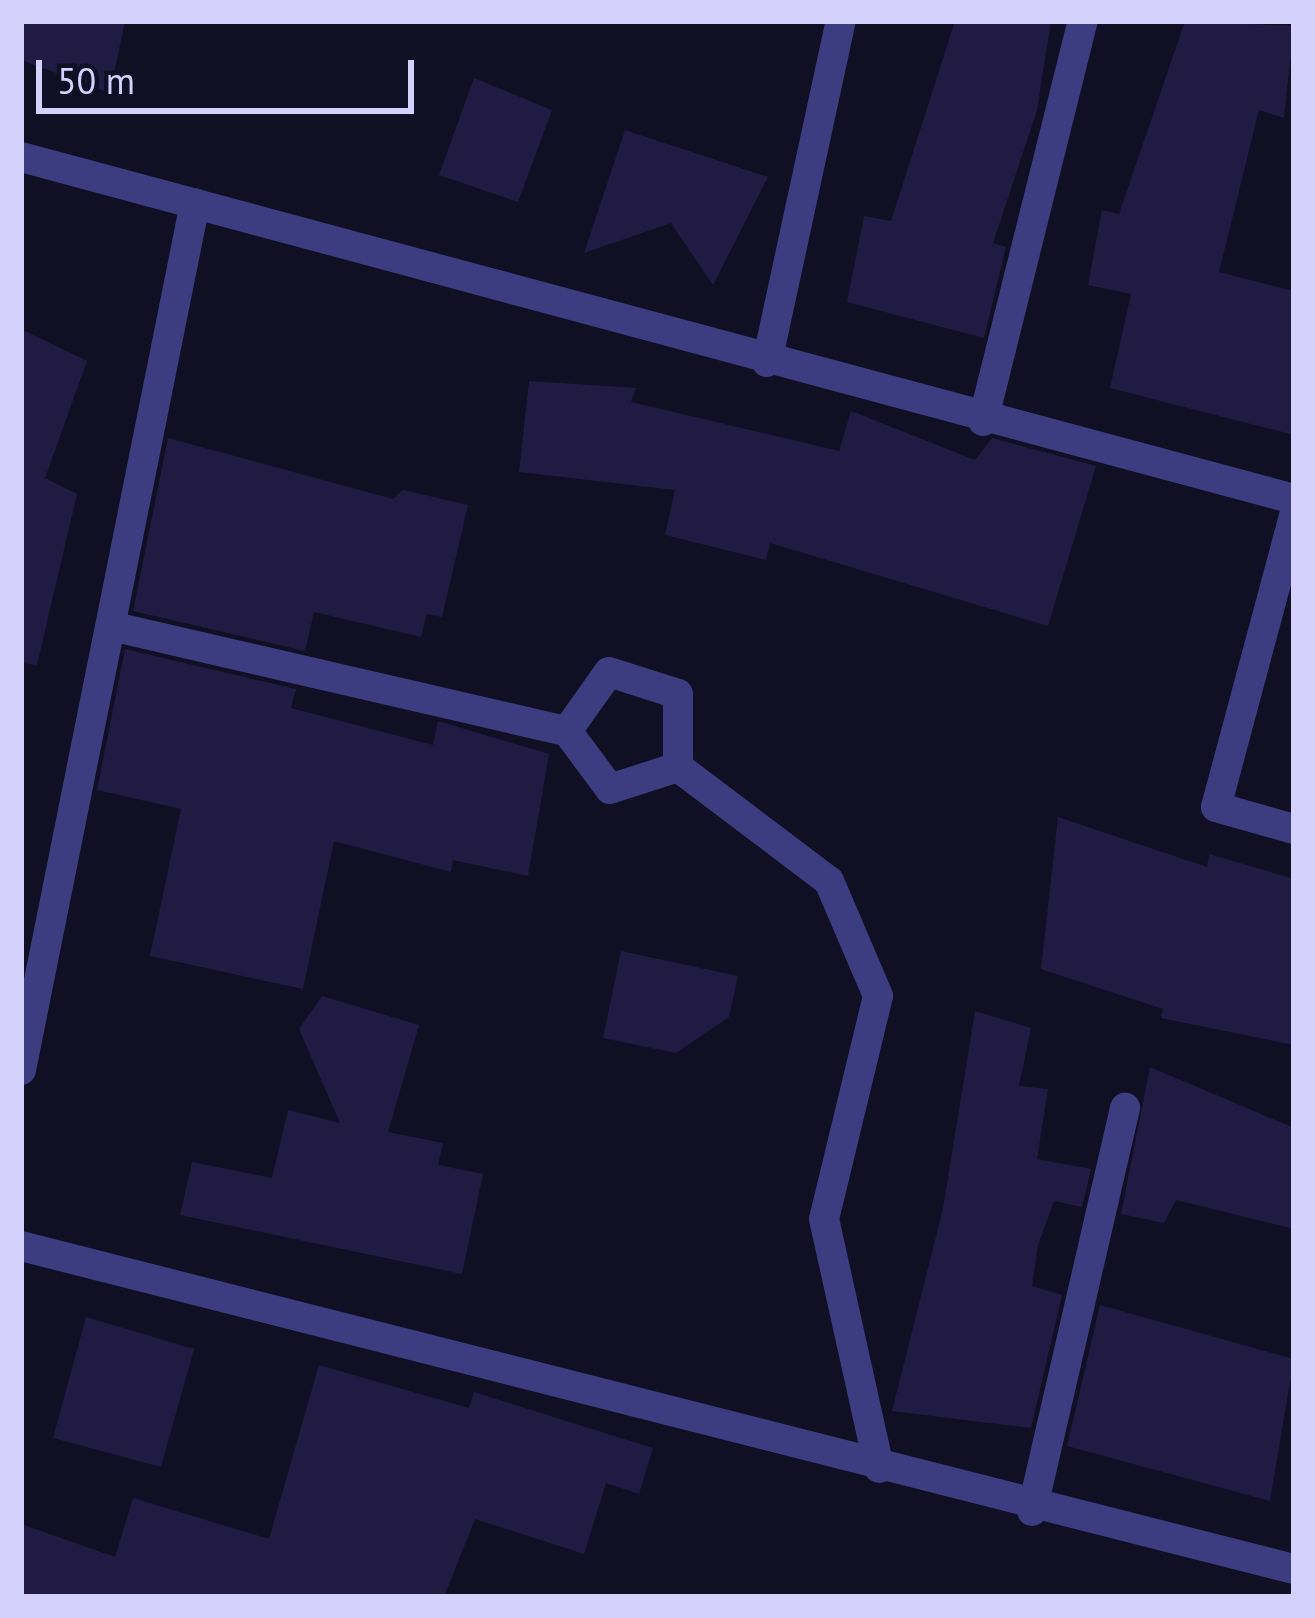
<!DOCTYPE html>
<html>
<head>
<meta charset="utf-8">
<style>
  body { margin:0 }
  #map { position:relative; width:1315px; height:1618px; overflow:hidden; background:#110f23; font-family:"PT Sans",sans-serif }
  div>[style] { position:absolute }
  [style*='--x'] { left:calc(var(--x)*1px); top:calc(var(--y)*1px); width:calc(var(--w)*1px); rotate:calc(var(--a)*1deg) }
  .building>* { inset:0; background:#211b43 }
  .minor>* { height:30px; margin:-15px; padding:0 15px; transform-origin:15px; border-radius:15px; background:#3b3d80 }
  span { translate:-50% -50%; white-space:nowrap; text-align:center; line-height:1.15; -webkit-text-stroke:12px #110f23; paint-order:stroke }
  .frame { position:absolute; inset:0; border:24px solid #d4d2fd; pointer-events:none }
  .scale { position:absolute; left:36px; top:60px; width:378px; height:54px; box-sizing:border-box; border:6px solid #d4d2fd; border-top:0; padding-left:15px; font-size:36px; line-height:42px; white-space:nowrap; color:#d4d2fd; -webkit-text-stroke:9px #110f23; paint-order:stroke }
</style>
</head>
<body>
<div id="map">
  <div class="building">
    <i style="clip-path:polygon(21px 21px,125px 21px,110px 93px,21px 60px)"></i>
    <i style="clip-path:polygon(955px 21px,1051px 21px,1037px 110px,993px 243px,1006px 247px,984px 338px,847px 302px,864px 216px,891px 221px)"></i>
    <i style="clip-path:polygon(1185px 21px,1294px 26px,1284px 118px,1259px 110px,1219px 272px,1294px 291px,1294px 435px,1110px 388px,1131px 294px,1088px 285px,1102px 210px,1119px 214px)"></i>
    <i style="clip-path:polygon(474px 78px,552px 110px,518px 202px,439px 175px)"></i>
    <i style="clip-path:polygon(625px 130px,768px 177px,713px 285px,671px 223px,584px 253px)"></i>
    <i style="clip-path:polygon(21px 329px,87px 361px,45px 478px,77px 494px,37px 665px,21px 663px)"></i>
    <i style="clip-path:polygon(529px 381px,636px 388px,631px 402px,839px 451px,851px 411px,975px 460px,992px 438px,1096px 466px,1048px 626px,770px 543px,766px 560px,665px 535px,675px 490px,519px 472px)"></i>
    <i style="clip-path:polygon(168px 438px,393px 499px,403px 490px,468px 505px,442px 617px,427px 614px,421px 637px,314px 612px,305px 651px,133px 611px)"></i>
    <i style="clip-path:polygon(125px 649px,296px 689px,291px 708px,433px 745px,438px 721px,549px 754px,528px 876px,453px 860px,451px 872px,334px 841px,303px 989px,150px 956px,181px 809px,97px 790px)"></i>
    <i style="clip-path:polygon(1058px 817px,1207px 867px,1209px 854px,1294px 879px,1294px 1045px,1161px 1018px,1163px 1009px,1041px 969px)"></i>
    <i style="clip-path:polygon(621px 951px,738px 976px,729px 1017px,676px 1053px,603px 1038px)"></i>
    <i style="clip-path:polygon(322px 996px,419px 1025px,388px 1132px,443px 1143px,438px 1165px,483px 1174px,462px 1274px,180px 1215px,192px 1162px,272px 1178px,288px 1110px,340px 1123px,299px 1029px)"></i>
    <i style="clip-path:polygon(975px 1011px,1031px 1028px,1019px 1086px,1048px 1089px,1037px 1159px,1091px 1169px,1082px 1207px,1054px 1201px,1038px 1245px,1032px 1286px,1062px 1295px,1031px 1428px,892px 1411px,943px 1209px)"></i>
    <i style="clip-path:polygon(1150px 1067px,1294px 1128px,1294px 1229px,1176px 1200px,1164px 1223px,1121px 1214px)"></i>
    <i style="clip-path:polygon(1100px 1305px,1294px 1359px,1270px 1501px,1067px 1446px)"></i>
    <i style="clip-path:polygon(86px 1317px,194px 1349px,161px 1467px,53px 1438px)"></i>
    <i style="clip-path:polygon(319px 1365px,469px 1408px,474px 1392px,653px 1448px,639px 1494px,606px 1483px,584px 1554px,475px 1519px,444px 1597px,21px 1597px,21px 1524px,115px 1557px,133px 1498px,269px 1539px)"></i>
  </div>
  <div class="minor">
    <i style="--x:21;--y:157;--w:1318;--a:15.04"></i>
    <i style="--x:767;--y:362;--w:349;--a:-77.8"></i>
    <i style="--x:983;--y:421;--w:412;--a:-76"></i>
    <i style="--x:1294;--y:516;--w:301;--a:105"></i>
    <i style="--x:1216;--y:807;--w:81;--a:15.8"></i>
    <i style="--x:115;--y:627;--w:464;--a:13"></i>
    <i style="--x:609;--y:672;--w:72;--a:17.7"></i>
    <i style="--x:678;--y:694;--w:73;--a:90"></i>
    <i style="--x:678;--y:767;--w:71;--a:162.1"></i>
    <i style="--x:610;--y:789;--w:72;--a:-126.6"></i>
    <i style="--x:567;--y:731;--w:72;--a:-54.6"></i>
    <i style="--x:678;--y:767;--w:189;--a:37.1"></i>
    <i style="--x:829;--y:881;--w:125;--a:66.9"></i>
    <i style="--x:878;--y:996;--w:229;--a:103.6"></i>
    <i style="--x:824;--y:1219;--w:255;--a:77.5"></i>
    <i style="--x:21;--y:1070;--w:884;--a:-78.65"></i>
    <i style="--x:21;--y:1246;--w:1313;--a:14.24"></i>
    <i style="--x:1032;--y:1511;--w:414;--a:-77"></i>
  </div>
  <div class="frame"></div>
  <div class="scale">50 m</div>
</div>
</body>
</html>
